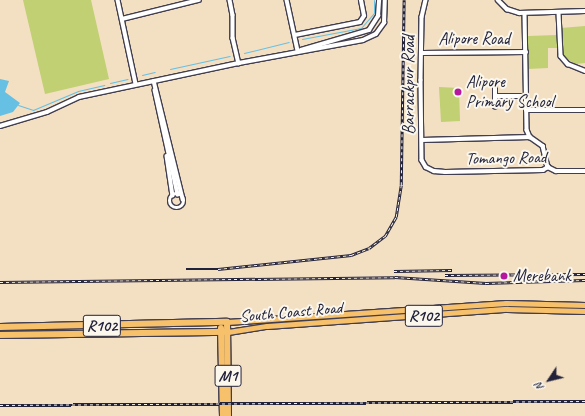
<!DOCTYPE html>
<html>
<head>
<meta charset="utf-8">
<style>
  body { margin:0 }
  #map { position:relative; width:585px; height:416px; overflow:hidden; background:#f3dfc2; font-family:Caveat,sans-serif }
  div>[style] { position:absolute }
  [style*='--x'] { left:calc(var(--x)*1px); top:calc(var(--y)*1px); width:calc(var(--w)*1px); rotate:calc(var(--a)*1deg) }
  .green>* { inset:0; background:#c1d072 }
  .water>* { inset:0; background:#66c0e4 }
  .stream>* { height:1px; margin:-0.5px; padding:0 0.5px; transform-origin:0.5px; border-radius:0.5px; background:#66c0e4 }
  .roads { filter:drop-shadow(1px 0 #413e4f) drop-shadow(-1px 0 #413e4f) drop-shadow(0 1px #413e4f) drop-shadow(0 -1px #413e4f) }
  .street>* { height:3.5px; margin:-1.75px; padding:0 1.75px; transform-origin:1.75px; border-radius:1.75px; background:#fff }
  .street>.ring { margin:-1.75px; padding:0; box-sizing:content-box; background:none; border:3.5px solid #fff; border-radius:50% }
  .primary>* { height:5px; margin:-2.5px; padding:0 2.5px; transform-origin:2.5px; border-radius:2.5px; background:#f7c06b }
  .highway>* { height:6px; margin:-3px; padding:0 3px; transform-origin:3px; border-radius:3px; background:#f7c06b }
  .rail>* { height:2.5px; margin-top:-1.25px; transform-origin:0; background:repeating-linear-gradient(90deg,#fbf7ec 0 3px,#22223b 0 6px); box-sizing:border-box; border-block:1px solid #22223b }
  .dots>* { width:11px; height:11px; translate:-50% -50%; box-sizing:border-box; border:2px solid #fbf7ec; border-radius:50% }
  span { translate:-50% -50%; white-space:nowrap; text-align:center; line-height:1.15; -webkit-text-stroke:4px #fbf7ec; paint-order:stroke }
  .shield-label span { padding:1px 3px; background:#fbf7ec; border:1px solid; border-radius:3px; -webkit-text-stroke-width:0 }
  .shield-label { font-size:16px; color:#22223b; font-weight:700 }
  .street-label { font-size:17px; color:#22223b }
  .poi-label { font-size:17px; color:#22223b }
  .left { translate:0 -50%; text-align:left }
  .north { position:absolute; left:529px; top:360px; width:40px; height:40px; -webkit-text-stroke:3px #fbf7ec; paint-order:stroke; rotate:235deg; font-size:11px; font-weight:700; line-height:16px; text-align:center; color:#22223b }
  .north::after { content:''; display:block; margin:auto; width:14px; height:18px; background:#22223b; clip-path:polygon(50% 0,100% 100%,50% 72%,0 100%) }
</style>
</head>
<body>
<div id="map">
  <div class="green">
    <i style="clip-path:polygon(23px 0,91px 0,109px 79px,45px 94px)"></i>
    <i style="clip-path:polygon(585px 26px,585px 63px,575px 64px,566px 58px,562px 51px,561px 28px)"></i>
    <i style="clip-path:polygon(557px 35px,557px 48px,548px 48px,548px 68px,528px 69px,528px 36px)"></i>
    <i style="clip-path:polygon(439px 87px,459px 88px,460px 121px,441px 122px)"></i>
  </div>
  <div class="water">
    <i style="clip-path:polygon(0 79px,9px 81px,5px 92px,20px 103px,13px 112px,0 116px)"></i>
  </div>
  <div class="stream">
    <i style="--x:302;--y:39;--w:60;--a:-10.6"></i>
    <i style="--x:361;--y:28;--w:20;--a:-49"></i>
    <i style="--x:374;--y:13;--w:13;--a:-90"></i>
    <i style="--x:244;--y:53;--w:46;--a:-13.7"></i>
    <i style="--x:170;--y:69;--w:61;--a:-12.2"></i>
    <i style="--x:142;--y:75;--w:13;--a:-13"></i>
    <i style="--x:110;--y:83;--w:18;--a:-13"></i>
    <i style="--x:18;--y:105;--w:16;--a:18"></i>
    <i style="--x:33;--y:110;--w:49;--a:-22.9"></i>
    <i style="--x:78;--y:91;--w:27;--a:-13"></i>
  </div>
  <div class="roads">
    <div class="street">
      <i style="--x:118;--y:0;--w:86;--a:77.9"></i>
      <i style="--x:230;--y:0;--w:15;--a:79"></i>
      <i style="--x:233;--y:15;--w:23;--a:90"></i>
      <i style="--x:233;--y:38;--w:26;--a:77"></i>
      <i style="--x:287;--y:0;--w:52;--a:77.8"></i>
      <i style="--x:426;--y:0;--w:17;--a:103"></i>
      <i style="--x:422;--y:17;--w:63;--a:90.9"></i>
      <i style="--x:421;--y:80;--w:80;--a:89.3"></i>
      <i style="--x:422;--y:160;--w:8;--a:60"></i>
      <i style="--x:426;--y:167;--w:9;--a:27"></i>
      <i style="--x:434;--y:171;--w:11;--a:5"></i>
      <i style="--x:445;--y:172;--w:98;--a:-1.2"></i>
      <i style="--x:543;--y:170;--w:6;--a:-31"></i>
      <i style="--x:548;--y:167;--w:9;--a:27"></i>
      <i style="--x:556;--y:171;--w:29;--a:0"></i>
      <i style="--x:498;--y:0;--w:13;--a:45"></i>
      <i style="--x:507;--y:9;--w:13;--a:18"></i>
      <i style="--x:519;--y:13;--w:66;--a:-1.7"></i>
      <i style="--x:559;--y:13;--w:43;--a:87.3"></i>
      <i style="--x:561;--y:56;--w:11;--a:49"></i>
      <i style="--x:568;--y:64;--w:18;--a:22"></i>
      <i style="--x:525;--y:14;--w:116;--a:89"></i>
      <i style="--x:527;--y:130;--w:8;--a:67"></i>
      <i style="--x:530;--y:137;--w:16;--a:35"></i>
      <i style="--x:543;--y:146;--w:22;--a:77"></i>
      <i style="--x:122;--y:19;--w:79;--a:-13.9"></i>
      <i style="--x:295;--y:35;--w:66;--a:-11.3"></i>
      <i style="--x:360;--y:22;--w:7;--a:-56"></i>
      <i style="--x:364;--y:16;--w:16;--a:-101"></i>
      <i style="--x:301;--y:50;--w:71;--a:-16.4"></i>
      <i style="--x:369;--y:30;--w:17;--a:-57"></i>
      <i style="--x:378;--y:16;--w:16;--a:-86"></i>
      <i style="--x:422;--y:53;--w:104;--a:-0.6"></i>
      <i style="--x:154;--y:81;--w:122;--a:76.2"></i>
      <i style="--x:155;--y:90;--w:107;--a:77.6"></i>
      <i style="--x:495;--y:96;--w:31;--a:0"></i>
      <i style="--x:495;--y:107;--w:21;--a:-90"></i>
      <i style="--x:526;--y:110;--w:59;--a:0"></i>
      <i style="--x:0;--y:126;--w:49;--a:-16.6"></i>
      <i style="--x:47;--y:112;--w:35;--a:-25"></i>
      <i style="--x:79;--y:97;--w:164;--a:-12"></i>
      <i style="--x:239;--y:63;--w:126;--a:-10.5"></i>
      <i style="--x:363;--y:40;--w:14;--a:-25"></i>
      <i style="--x:376;--y:34;--w:14;--a:-54"></i>
      <i style="--x:384;--y:23;--w:23;--a:-88"></i>
      <i style="--x:422;--y:140;--w:108;--a:-1.6"></i>
      <i style="--x:167;--y:156;--w:40;--a:81.5"></i>
      <i class="ring" style="left:170px;top:194px;width:10.5px;height:10.5px"></i>
    </div>
    <div class="primary">
      <i style="--x:227;--y:322;--w:280;--a:-3.9"></i>
      <i style="--x:506;--y:303;--w:79;--a:1.5"></i>
      <i style="--x:228;--y:332;--w:39;--a:-9"></i>
      <i style="--x:267;--y:326;--w:241;--a:-4.1"></i>
      <i style="--x:507;--y:309;--w:78;--a:1.5"></i>
    </div>
    <div class="highway">
      <i style="--x:0;--y:327;--w:227;--a:-1.3"></i>
      <i style="--x:227;--y:322;--w:94;--a:89.4"></i>
      <i style="--x:221;--y:328;--w:88;--a:88.7"></i>
      <i style="--x:0;--y:335;--w:228;--a:-0.8"></i>
    </div>
  </div>
  <div class="rail">
    <i style="--x:186;--y:269;--w:32;--a:0"></i>
    <i style="--x:218;--y:269;--w:134;--a:-6"></i>
    <i style="--x:351;--y:255;--w:19;--a:-21"></i>
    <i style="--x:369;--y:248;--w:20;--a:-37"></i>
    <i style="--x:385;--y:236;--w:22;--a:-60"></i>
    <i style="--x:396;--y:217;--w:32;--a:-81"></i>
    <i style="--x:401;--y:185;--w:185;--a:-89.1"></i>
    <i style="--x:394;--y:271;--w:58;--a:-1"></i>
    <i style="--x:445;--y:275;--w:140;--a:-0.4"></i>
    <i style="--x:0;--y:282;--w:395;--a:-0.7"></i>
    <i style="--x:395;--y:277;--w:91;--a:3.8"></i>
    <i style="--x:486;--y:283;--w:99;--a:-1.7"></i>
    <i style="--x:0;--y:405;--w:585;--a:-0.39"></i>
  </div>
  <div class="dots">
    <i style="left:458px;top:92px;background:#b5179e"></i>
    <i style="left:504px;top:276px;background:#b5179e"></i>
  </div>
  <div class="shield-label">
    <span style="left:424px;top:316px">R102</span>
    <span style="left:102px;top:326px">R102</span>
    <span style="left:228px;top:376px">M1</span>
  </div>
  <div class="street-label">
    <span style="left:474px;top:39px">Alipore Road</span>
    <span style="left:409px;top:85px;rotate:-90deg">Barrackpur Road</span>
    <span style="left:506px;top:158px;rotate:-1deg">Tomango Road</span>
    <span style="left:291px;top:312px;rotate:-5deg">South Coast Road</span>
  </div>
  <div class="poi-label">
    <span class="left" style="left:466px;top:92px">Alipore<br>Primary School</span>
    <span class="left" style="left:513px;top:276px">Merebank</span>
  </div>
  <div class="north">N</div>
</div>
</body>
</html>
